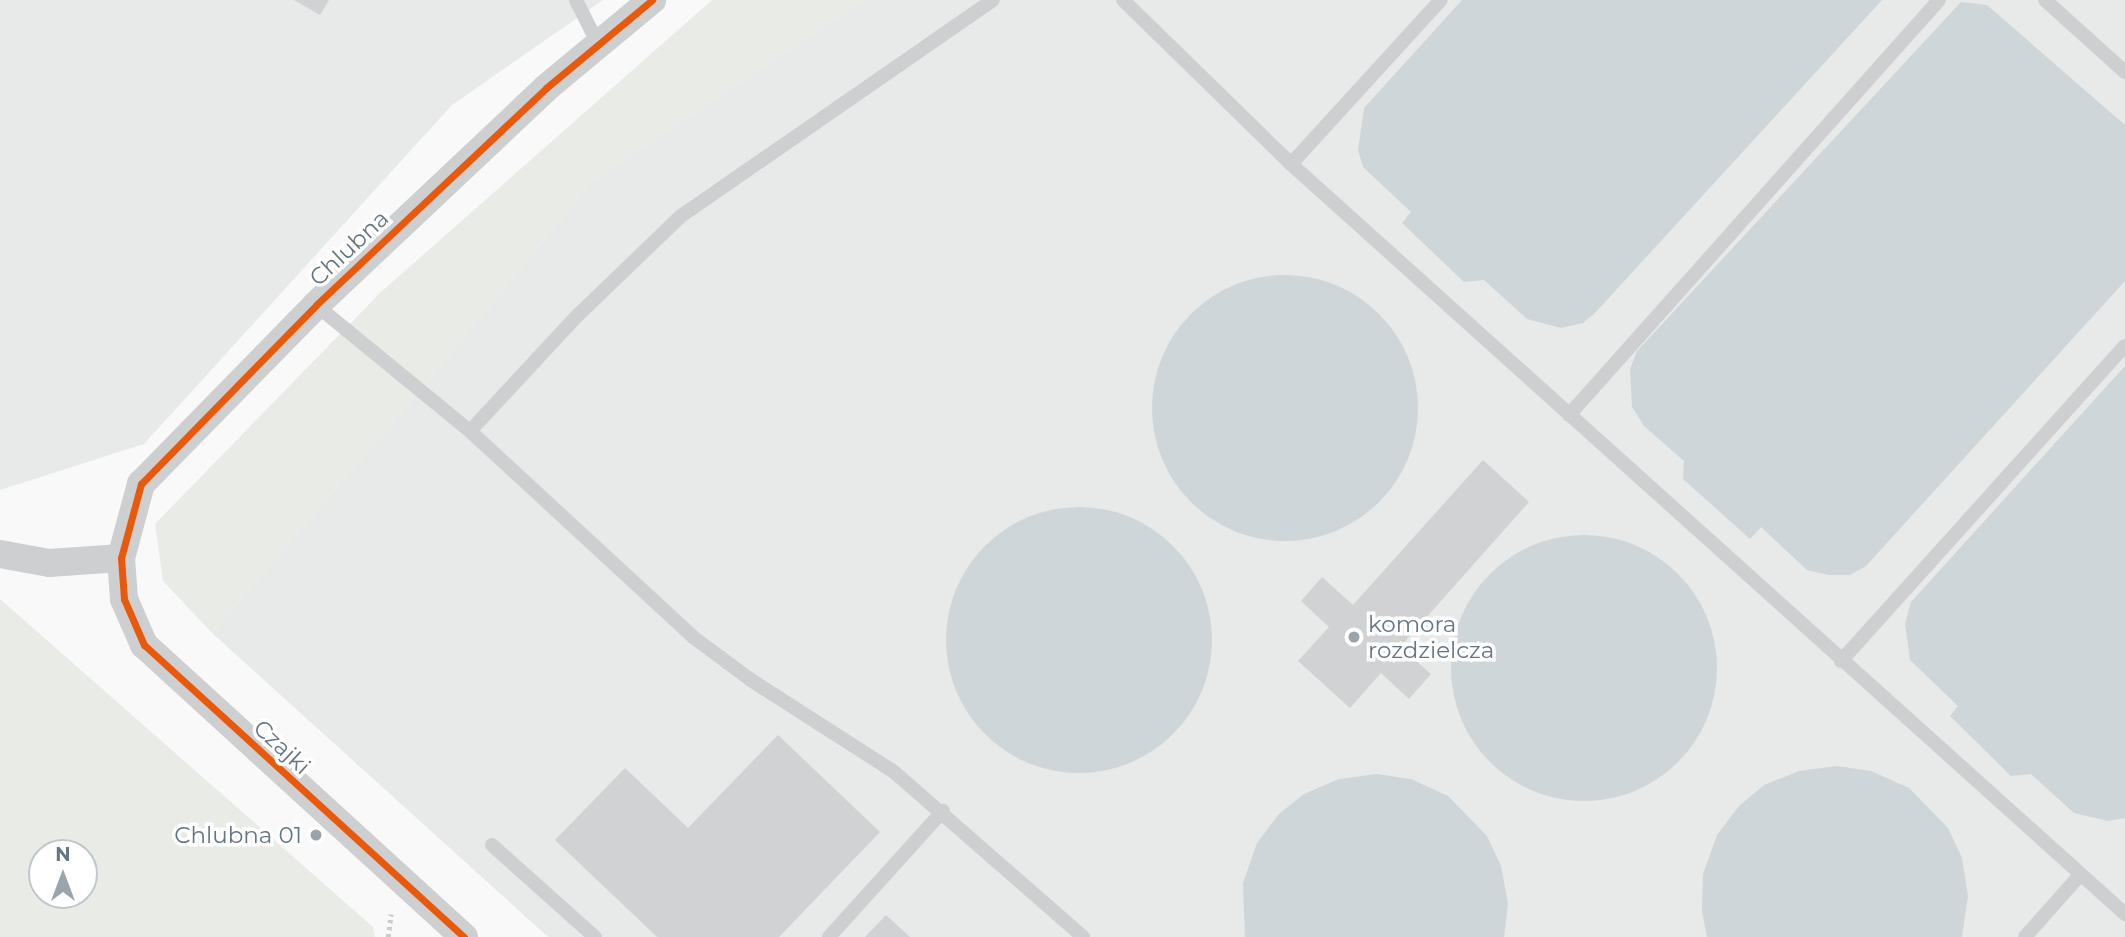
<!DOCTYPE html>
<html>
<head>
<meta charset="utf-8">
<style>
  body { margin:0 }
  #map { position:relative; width:2125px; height:937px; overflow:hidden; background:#f9f9f9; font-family:Montserrat,sans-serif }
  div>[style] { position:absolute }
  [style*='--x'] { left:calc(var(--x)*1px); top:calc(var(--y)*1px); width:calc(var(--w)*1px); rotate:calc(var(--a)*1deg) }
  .built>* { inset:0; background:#e8e9e9 }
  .green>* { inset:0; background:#e8ebe6 }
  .water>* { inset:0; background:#ced6d9 }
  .round { border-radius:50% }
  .building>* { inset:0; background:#d0d2d3 }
  .path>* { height:4.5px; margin-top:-2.25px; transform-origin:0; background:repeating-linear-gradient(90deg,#cbcccd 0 3.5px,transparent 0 7px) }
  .service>* { height:14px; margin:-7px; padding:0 7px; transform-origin:7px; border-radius:7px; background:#cecfd0 }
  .minor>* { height:28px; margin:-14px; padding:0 14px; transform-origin:14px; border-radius:14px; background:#cecfd0 }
  .cycleway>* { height:7px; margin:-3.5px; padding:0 3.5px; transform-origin:3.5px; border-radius:3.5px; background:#e8590c }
  .dots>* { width:19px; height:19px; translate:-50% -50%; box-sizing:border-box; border:4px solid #fff; border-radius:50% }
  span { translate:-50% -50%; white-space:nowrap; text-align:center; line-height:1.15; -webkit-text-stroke:7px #fff; paint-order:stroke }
  .street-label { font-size:23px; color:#657683 }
  .poi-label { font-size:23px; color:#657683 }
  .left { translate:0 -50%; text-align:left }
  .right { translate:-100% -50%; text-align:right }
  .north { position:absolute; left:28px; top:839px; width:70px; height:70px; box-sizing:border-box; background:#fff; border:2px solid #c1c8cd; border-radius:50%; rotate:0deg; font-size:19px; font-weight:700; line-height:28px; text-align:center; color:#657683 }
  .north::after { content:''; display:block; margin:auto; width:24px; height:32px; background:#99a4ac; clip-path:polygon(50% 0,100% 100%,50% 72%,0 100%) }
</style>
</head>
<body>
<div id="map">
  <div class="built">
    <i style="clip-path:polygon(0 0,603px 0,452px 105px,144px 444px,0 490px)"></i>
    <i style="clip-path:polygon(863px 0,2125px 0,2125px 937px,548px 937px,212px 633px,419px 392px,593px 180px)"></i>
  </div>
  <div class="green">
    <i style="clip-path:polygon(712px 0,863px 0,593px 180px,419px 392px,212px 633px,163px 581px,155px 524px,381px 292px)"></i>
    <i style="clip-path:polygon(evenodd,0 599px,373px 927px,375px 937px,0 937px,0 599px,84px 853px,84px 895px,42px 895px,42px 853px,84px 853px)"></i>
  </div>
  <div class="water">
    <i style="clip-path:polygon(1462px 0,1882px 0,1594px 314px,1583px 323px,1561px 328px,1527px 319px,1484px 280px,1464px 282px,1402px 223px,1411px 212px,1363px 167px,1358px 150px,1364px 108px)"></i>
    <i style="clip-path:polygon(1961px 2px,1987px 5px,2125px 125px,2125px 281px,1866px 566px,1850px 575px,1829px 575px,1807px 570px,1761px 527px,1750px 539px,1683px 479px,1684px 461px,1644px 426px,1632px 407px,1630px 369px,1637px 351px)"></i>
    <i class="round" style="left:1152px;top:275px;width:266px;height:266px"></i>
    <i style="clip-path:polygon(2125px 366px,2125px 818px,2108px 821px,2074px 813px,2031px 774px,2011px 776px,1950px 716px,1958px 706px,1910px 660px,1905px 624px,1911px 602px)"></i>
    <i class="round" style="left:946px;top:507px;width:266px;height:266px"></i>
    <i class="round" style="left:1451px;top:535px;width:266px;height:266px"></i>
    <i style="clip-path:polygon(1837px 766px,1871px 771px,1909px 788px,1948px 828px,1962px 858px,1968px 896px,1962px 937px,1707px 937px,1702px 911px,1703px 874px,1717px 835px,1739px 806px,1764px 785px,1799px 771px)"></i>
    <i style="clip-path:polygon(1377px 774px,1411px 779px,1448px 796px,1487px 836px,1501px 866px,1508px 904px,1504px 937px,1245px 937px,1243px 883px,1257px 843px,1279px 814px,1304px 794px,1339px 779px)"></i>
  </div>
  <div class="building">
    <i style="clip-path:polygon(294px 0,329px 0,320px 15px)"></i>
    <i style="clip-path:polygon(1483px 460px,1529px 502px,1400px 647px,1431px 674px,1409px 699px,1381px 673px,1350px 708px,1298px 661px,1329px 627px,1301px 601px,1322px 577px,1353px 605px)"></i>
    <i style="clip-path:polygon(778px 735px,880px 832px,779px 937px,657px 937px,555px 840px,625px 768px,688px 828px)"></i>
    <i style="clip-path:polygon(886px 915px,910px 937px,865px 937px)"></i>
  </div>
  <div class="path">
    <i style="--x:388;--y:937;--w:23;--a:-83"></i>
  </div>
  <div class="service">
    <i style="--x:576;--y:0;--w:49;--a:63.4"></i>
    <i style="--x:1123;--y:0;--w:235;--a:44.3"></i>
    <i style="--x:1291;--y:164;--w:1122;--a:41.96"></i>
    <i style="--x:2045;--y:0;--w:108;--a:42"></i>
    <i style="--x:1291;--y:164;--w:222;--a:-47.6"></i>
    <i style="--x:316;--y:305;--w:199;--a:39.3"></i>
    <i style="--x:470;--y:431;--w:304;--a:42.7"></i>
    <i style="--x:693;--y:637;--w:72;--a:36.6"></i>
    <i style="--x:751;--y:680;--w:169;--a:32.7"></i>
    <i style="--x:893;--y:771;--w:252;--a:41.1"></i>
    <i style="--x:1569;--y:415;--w:556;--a:-48.28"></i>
    <i style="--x:470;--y:431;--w:157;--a:-47.1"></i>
    <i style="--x:577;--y:316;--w:144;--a:-43.9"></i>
    <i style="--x:681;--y:216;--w:379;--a:-34.7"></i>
    <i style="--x:1841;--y:661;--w:424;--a:-48"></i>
    <i style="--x:492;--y:845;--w:138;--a:41.8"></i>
    <i style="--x:829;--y:937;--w:170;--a:-47.9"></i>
    <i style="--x:2025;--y:937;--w:83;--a:-48.4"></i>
  </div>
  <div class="minor">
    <i style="--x:0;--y:554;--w:50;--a:10.4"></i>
    <i style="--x:49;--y:563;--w:72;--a:-4"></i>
    <i style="--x:464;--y:937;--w:433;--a:-137.6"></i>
    <i style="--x:144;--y:645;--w:50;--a:-113.5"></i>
    <i style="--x:124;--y:599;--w:41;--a:-94.2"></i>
    <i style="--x:121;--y:558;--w:77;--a:-74.9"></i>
    <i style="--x:141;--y:484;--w:250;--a:-45.6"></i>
    <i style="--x:316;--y:305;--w:316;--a:-43.3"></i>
    <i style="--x:546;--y:88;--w:138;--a:-39.7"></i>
  </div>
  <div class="cycleway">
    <i style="--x:464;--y:937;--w:433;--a:-137.6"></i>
    <i style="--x:144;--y:645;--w:50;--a:-113.5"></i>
    <i style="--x:124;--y:599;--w:41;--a:-94.2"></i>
    <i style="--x:121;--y:558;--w:77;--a:-74.9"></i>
    <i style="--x:141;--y:484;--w:250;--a:-45.6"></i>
    <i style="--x:316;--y:305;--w:316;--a:-43.3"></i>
    <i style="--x:546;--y:88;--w:138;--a:-39.7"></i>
  </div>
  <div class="dots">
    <i style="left:1354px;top:637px;background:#99a4ac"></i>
    <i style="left:316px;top:835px;background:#99a4ac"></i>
  </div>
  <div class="street-label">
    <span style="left:349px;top:248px;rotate:-43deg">Chlubna</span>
    <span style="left:282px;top:747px;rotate:43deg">Czajki</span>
  </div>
  <div class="poi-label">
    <span class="left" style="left:1368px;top:637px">komora<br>rozdzielcza</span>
    <span class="right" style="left:302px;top:835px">Chlubna 01</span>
  </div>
  <div class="north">N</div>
</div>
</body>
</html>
